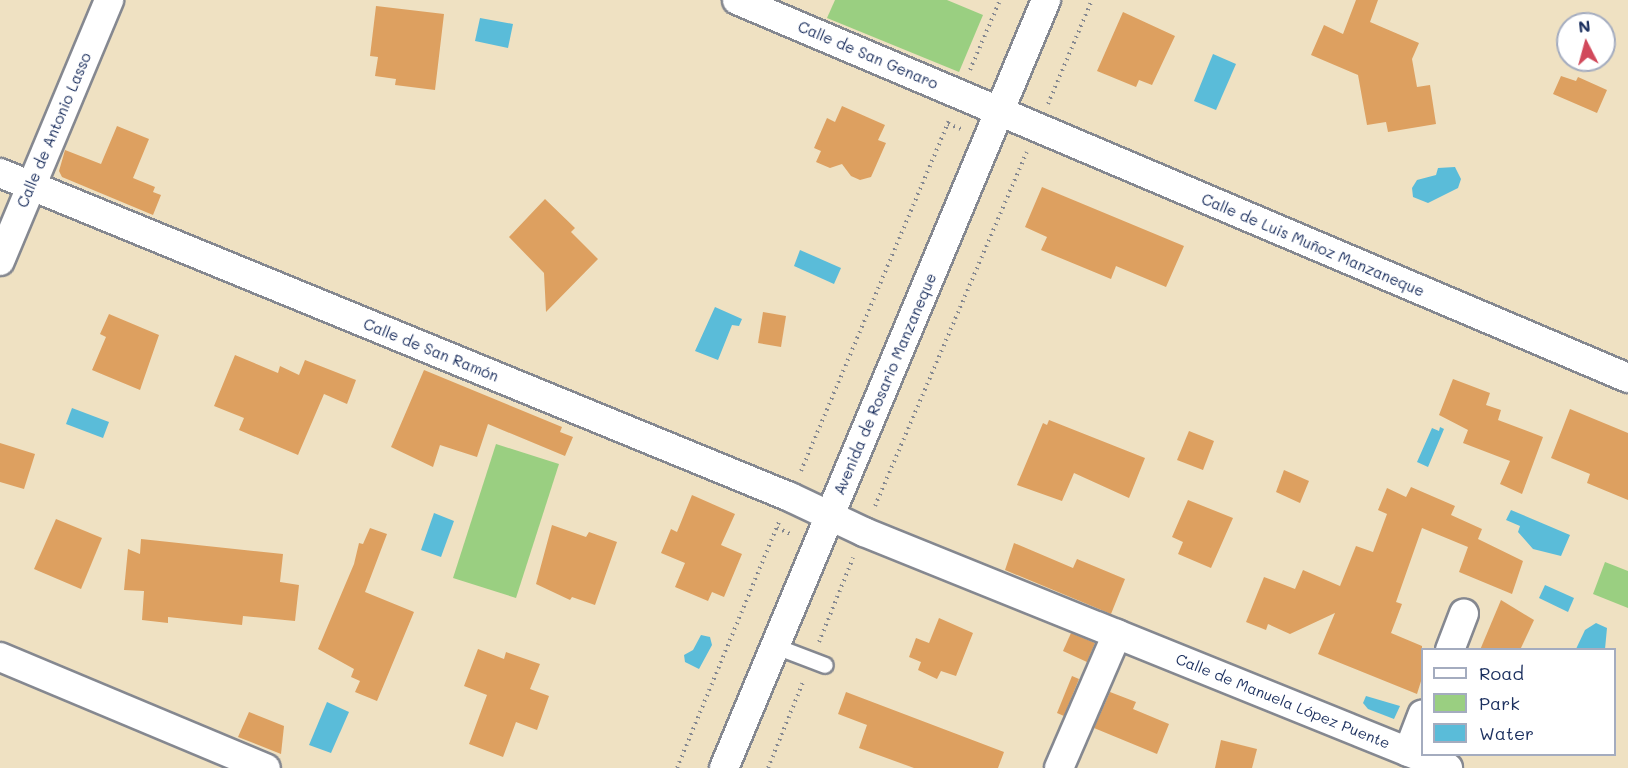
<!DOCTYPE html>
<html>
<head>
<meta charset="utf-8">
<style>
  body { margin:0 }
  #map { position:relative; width:1628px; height:768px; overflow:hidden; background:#efe1c2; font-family:Mali,sans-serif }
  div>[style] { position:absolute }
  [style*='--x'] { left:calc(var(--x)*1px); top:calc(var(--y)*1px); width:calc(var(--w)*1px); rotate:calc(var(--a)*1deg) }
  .green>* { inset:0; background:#9acf81 }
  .water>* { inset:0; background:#5abcd9 }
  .building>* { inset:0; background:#dda060 }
  .path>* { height:4px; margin-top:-2px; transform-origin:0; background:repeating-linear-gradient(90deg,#858890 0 1.5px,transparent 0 6px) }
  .roads { filter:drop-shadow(2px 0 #858890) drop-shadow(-2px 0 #858890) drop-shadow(0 2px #858890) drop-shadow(0 -2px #858890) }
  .service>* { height:15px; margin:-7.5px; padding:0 7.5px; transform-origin:7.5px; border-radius:7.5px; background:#fff }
  .minor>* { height:28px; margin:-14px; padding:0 14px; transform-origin:14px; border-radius:14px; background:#fff }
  span { translate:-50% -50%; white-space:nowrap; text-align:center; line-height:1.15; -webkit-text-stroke:4.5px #fff; paint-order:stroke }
  .street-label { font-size:15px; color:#1b2f5e }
  .legend { position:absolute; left:1421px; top:648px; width:195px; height:108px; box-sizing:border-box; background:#fff; border:2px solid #a4acbf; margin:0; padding:8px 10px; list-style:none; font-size:18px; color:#1b2f5e }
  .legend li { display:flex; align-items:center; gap:12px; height:30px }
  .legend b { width:30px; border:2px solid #a4acbf }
  .north { position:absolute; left:1556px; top:12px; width:60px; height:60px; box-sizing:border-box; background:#fff; border:2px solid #a4acbf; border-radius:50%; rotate:354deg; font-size:16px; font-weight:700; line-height:24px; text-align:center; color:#1b2f5e }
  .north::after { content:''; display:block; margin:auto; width:21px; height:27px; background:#d1495b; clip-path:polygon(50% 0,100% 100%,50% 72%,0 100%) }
</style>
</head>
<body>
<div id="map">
  <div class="green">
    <i style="clip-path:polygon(835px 0,947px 0,983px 15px,959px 72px,827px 18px)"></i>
    <i style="clip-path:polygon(496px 444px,559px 464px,516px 598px,453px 578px)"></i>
    <i style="clip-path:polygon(1605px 562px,1628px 571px,1628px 608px,1593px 594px)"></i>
  </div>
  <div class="water">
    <i style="clip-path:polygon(480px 18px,513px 24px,508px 48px,475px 41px)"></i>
    <i style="clip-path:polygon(1213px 54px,1236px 64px,1216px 110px,1194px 101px)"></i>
    <i style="clip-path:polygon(1455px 167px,1461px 179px,1458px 188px,1428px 203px,1413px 197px,1412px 188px,1417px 180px,1436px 175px,1438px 168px)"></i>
    <i style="clip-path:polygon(800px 250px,841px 268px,834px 284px,794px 266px)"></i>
    <i style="clip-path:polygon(715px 307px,742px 319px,739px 326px,732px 325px,718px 360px,695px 351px)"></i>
    <i style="clip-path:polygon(72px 408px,109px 422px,103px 438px,66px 424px)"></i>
    <i style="clip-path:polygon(1440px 427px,1444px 429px,1428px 467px,1417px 462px,1432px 428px,1439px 431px)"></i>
    <i style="clip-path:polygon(1511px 510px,1570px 535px,1561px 556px,1533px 549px,1518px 532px,1520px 526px,1506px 520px)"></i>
    <i style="clip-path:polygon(434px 513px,454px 521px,441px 557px,421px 550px)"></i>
    <i style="clip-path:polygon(1545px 585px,1574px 598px,1568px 612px,1539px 598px)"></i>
    <i style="clip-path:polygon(1596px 623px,1607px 628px,1605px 649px,1576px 649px,1585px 630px)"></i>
    <i style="clip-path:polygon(701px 635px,710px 637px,712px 645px,699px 669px,685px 662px,684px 655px,693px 650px)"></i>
    <i style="clip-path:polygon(1366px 696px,1400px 706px,1394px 719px,1368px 709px,1363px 703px)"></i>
    <i style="clip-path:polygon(327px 702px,349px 712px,331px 753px,309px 745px)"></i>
  </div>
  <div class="building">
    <i style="clip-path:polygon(1356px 0,1378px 0,1370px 22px,1419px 43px,1412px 59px,1417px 87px,1430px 85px,1436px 124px,1388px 132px,1386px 122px,1367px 125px,1358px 75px,1311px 55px,1324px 25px,1343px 34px)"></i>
    <i style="clip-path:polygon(376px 6px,444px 14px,435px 90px,395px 85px,396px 79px,375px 76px,378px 57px,370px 56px)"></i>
    <i style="clip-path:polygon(1123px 12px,1175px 36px,1152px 85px,1139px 80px,1136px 87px,1097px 71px)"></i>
    <i style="clip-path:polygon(1561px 76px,1576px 81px,1578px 77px,1607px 90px,1597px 113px,1553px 94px)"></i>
    <i style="clip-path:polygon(842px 106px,885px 125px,878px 140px,886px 143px,871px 177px,860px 180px,851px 176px,842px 164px,830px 168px,816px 162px,821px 151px,814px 148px,827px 118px,835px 122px)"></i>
    <i style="clip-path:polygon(117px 126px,149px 139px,133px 178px,155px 187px,153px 192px,161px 195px,153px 215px,62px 177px,59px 171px,65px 150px,101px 164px)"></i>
    <i style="clip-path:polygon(1042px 187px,1184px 246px,1166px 287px,1116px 266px,1111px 279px,1041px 250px,1047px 237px,1025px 227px)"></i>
    <i style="clip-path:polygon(545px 199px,575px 228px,571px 232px,598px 259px,546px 312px,544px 273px,509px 237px)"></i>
    <i style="clip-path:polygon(763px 312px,786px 316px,781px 347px,758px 343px)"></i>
    <i style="clip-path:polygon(109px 314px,159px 335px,140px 390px,92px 370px,106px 337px,100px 334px)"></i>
    <i style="clip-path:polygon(235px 355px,278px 373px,280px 366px,299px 375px,305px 360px,356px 380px,347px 404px,324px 394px,298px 455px,239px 430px,244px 418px,214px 406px)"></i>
    <i style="clip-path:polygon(424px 370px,562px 427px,560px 432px,573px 437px,565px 456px,488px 424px,477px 457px,440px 445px,433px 467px,391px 447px)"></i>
    <i style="clip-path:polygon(1453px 379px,1490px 393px,1486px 405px,1501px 410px,1498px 420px,1543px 437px,1522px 494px,1500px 484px,1510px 461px,1463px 443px,1468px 430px,1439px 415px)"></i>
    <i style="clip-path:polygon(1570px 409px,1628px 433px,1628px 500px,1587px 483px,1590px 474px,1551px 458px)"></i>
    <i style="clip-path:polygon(1049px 420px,1145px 458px,1129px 498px,1074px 473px,1062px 501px,1017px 485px,1043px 423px,1047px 425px)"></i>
    <i style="clip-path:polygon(1189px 431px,1214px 441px,1203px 470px,1177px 460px)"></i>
    <i style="clip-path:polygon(0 443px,35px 454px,24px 489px,0 482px)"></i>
    <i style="clip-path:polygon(1284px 470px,1309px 481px,1300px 503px,1276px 492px)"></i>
    <i style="clip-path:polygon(1411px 487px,1455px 506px,1451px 515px,1482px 529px,1478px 539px,1523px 561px,1512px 594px,1459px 572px,1468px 547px,1422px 528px,1396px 602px,1402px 604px,1391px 633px,1422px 646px,1422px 678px,1417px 694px,1318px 654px,1335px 613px,1290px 634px,1268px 624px,1266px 630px,1246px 622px,1264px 577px,1295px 589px,1303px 570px,1340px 586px,1356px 546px,1373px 552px,1387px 514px,1378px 510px,1387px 488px,1406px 497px)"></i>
    <i style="clip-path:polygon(692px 495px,735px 514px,721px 545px,742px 554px,724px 597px,712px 592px,708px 601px,675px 587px,685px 563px,661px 553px,671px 529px,677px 532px)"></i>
    <i style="clip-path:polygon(1188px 500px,1233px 518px,1211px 568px,1178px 554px,1183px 542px,1172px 537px)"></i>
    <i style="clip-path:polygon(56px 519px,102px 538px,81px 589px,34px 569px)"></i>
    <i style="clip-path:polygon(552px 525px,586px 537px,589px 532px,617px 542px,595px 605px,572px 597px,570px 600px,536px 584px)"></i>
    <i style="clip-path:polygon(370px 528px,387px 534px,365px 592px,414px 612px,377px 701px,355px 692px,360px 681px,351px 677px,354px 669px,318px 649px,354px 564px,359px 543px,363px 544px)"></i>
    <i style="clip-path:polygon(141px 539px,283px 554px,280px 582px,299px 585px,295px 621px,243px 616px,242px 625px,168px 617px,168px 623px,142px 620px,144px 591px,124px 590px,128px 549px,140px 554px)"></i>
    <i style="clip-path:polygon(1014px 543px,1073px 568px,1077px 559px,1125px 579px,1111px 614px,1005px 570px)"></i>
    <i style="clip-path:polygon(1501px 600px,1534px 620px,1520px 650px,1480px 650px)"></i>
    <i style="clip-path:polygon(939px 618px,973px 633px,956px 676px,941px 671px,937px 679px,918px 670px,921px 662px,909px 657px,916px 638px,929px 643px)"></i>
    <i style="clip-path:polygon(1071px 633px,1095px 643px,1087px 662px,1063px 651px)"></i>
    <i style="clip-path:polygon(478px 649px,504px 659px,506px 652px,540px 664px,530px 689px,549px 696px,537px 730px,516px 722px,503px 757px,469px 744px,487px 695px,464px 686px)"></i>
    <i style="clip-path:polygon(1072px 676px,1079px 679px,1064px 716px,1057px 713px)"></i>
    <i style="clip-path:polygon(846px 692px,1004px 752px,998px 768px,914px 768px,859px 748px,867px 725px,838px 714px)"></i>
    <i style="clip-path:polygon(1110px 692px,1136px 702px,1133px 709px,1169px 724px,1157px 754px,1094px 728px)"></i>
    <i style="clip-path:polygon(249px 712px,284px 726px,281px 754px,238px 737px)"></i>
    <i style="clip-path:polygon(1221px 740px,1257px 749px,1252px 768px,1215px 768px)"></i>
  </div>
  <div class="path">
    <i style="--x:970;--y:70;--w:76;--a:-66.8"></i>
    <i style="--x:1048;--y:104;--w:113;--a:-67.1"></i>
    <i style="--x:948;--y:124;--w:17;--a:21"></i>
    <i style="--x:801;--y:471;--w:382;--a:-67.1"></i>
    <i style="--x:875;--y:506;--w:385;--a:-66.8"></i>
    <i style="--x:777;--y:528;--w:17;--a:24"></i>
    <i style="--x:819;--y:642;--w:91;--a:-68"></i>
    <i style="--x:677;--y:768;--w:266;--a:-67.5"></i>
    <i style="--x:768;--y:768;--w:95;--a:-67.8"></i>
  </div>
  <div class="roads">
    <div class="service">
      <i style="--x:775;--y:646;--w:53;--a:20.8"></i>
    </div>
    <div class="minor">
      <i style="--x:737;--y:0;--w:968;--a:22.99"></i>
      <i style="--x:0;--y:173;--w:854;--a:22.3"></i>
      <i style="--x:790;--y:497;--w:82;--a:25.3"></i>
      <i style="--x:864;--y:532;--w:630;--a:22"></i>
      <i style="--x:0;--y:261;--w:283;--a:-67.3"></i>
      <i style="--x:1450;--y:650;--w:39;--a:-69"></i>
      <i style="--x:0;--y:657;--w:288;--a:22.7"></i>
      <i style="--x:1408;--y:752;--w:40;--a:-69"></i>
      <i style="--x:724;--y:768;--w:833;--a:-67.25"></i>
      <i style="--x:1059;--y:768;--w:146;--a:-66.6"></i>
    </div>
  </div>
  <div class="street-label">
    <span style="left:868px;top:55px;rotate:23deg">Calle de San Genaro</span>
    <span style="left:54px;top:130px;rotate:-67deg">Calle de Antonio Lasso</span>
    <span style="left:1313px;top:245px;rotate:23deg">Calle de Luis Muñoz Manzaneque</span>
    <span style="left:431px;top:350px;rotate:22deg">Calle de San Ramón</span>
    <span style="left:885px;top:384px;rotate:-67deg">Avenida de Rosario Manzaneque</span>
    <span style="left:1283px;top:701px;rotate:22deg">Calle de Manuela López Puente</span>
  </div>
  <ul class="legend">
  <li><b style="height:8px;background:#fff"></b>Road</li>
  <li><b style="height:16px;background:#9acf81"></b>Park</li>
  <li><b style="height:16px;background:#5abcd9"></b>Water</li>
  </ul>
  <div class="north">N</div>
</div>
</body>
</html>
